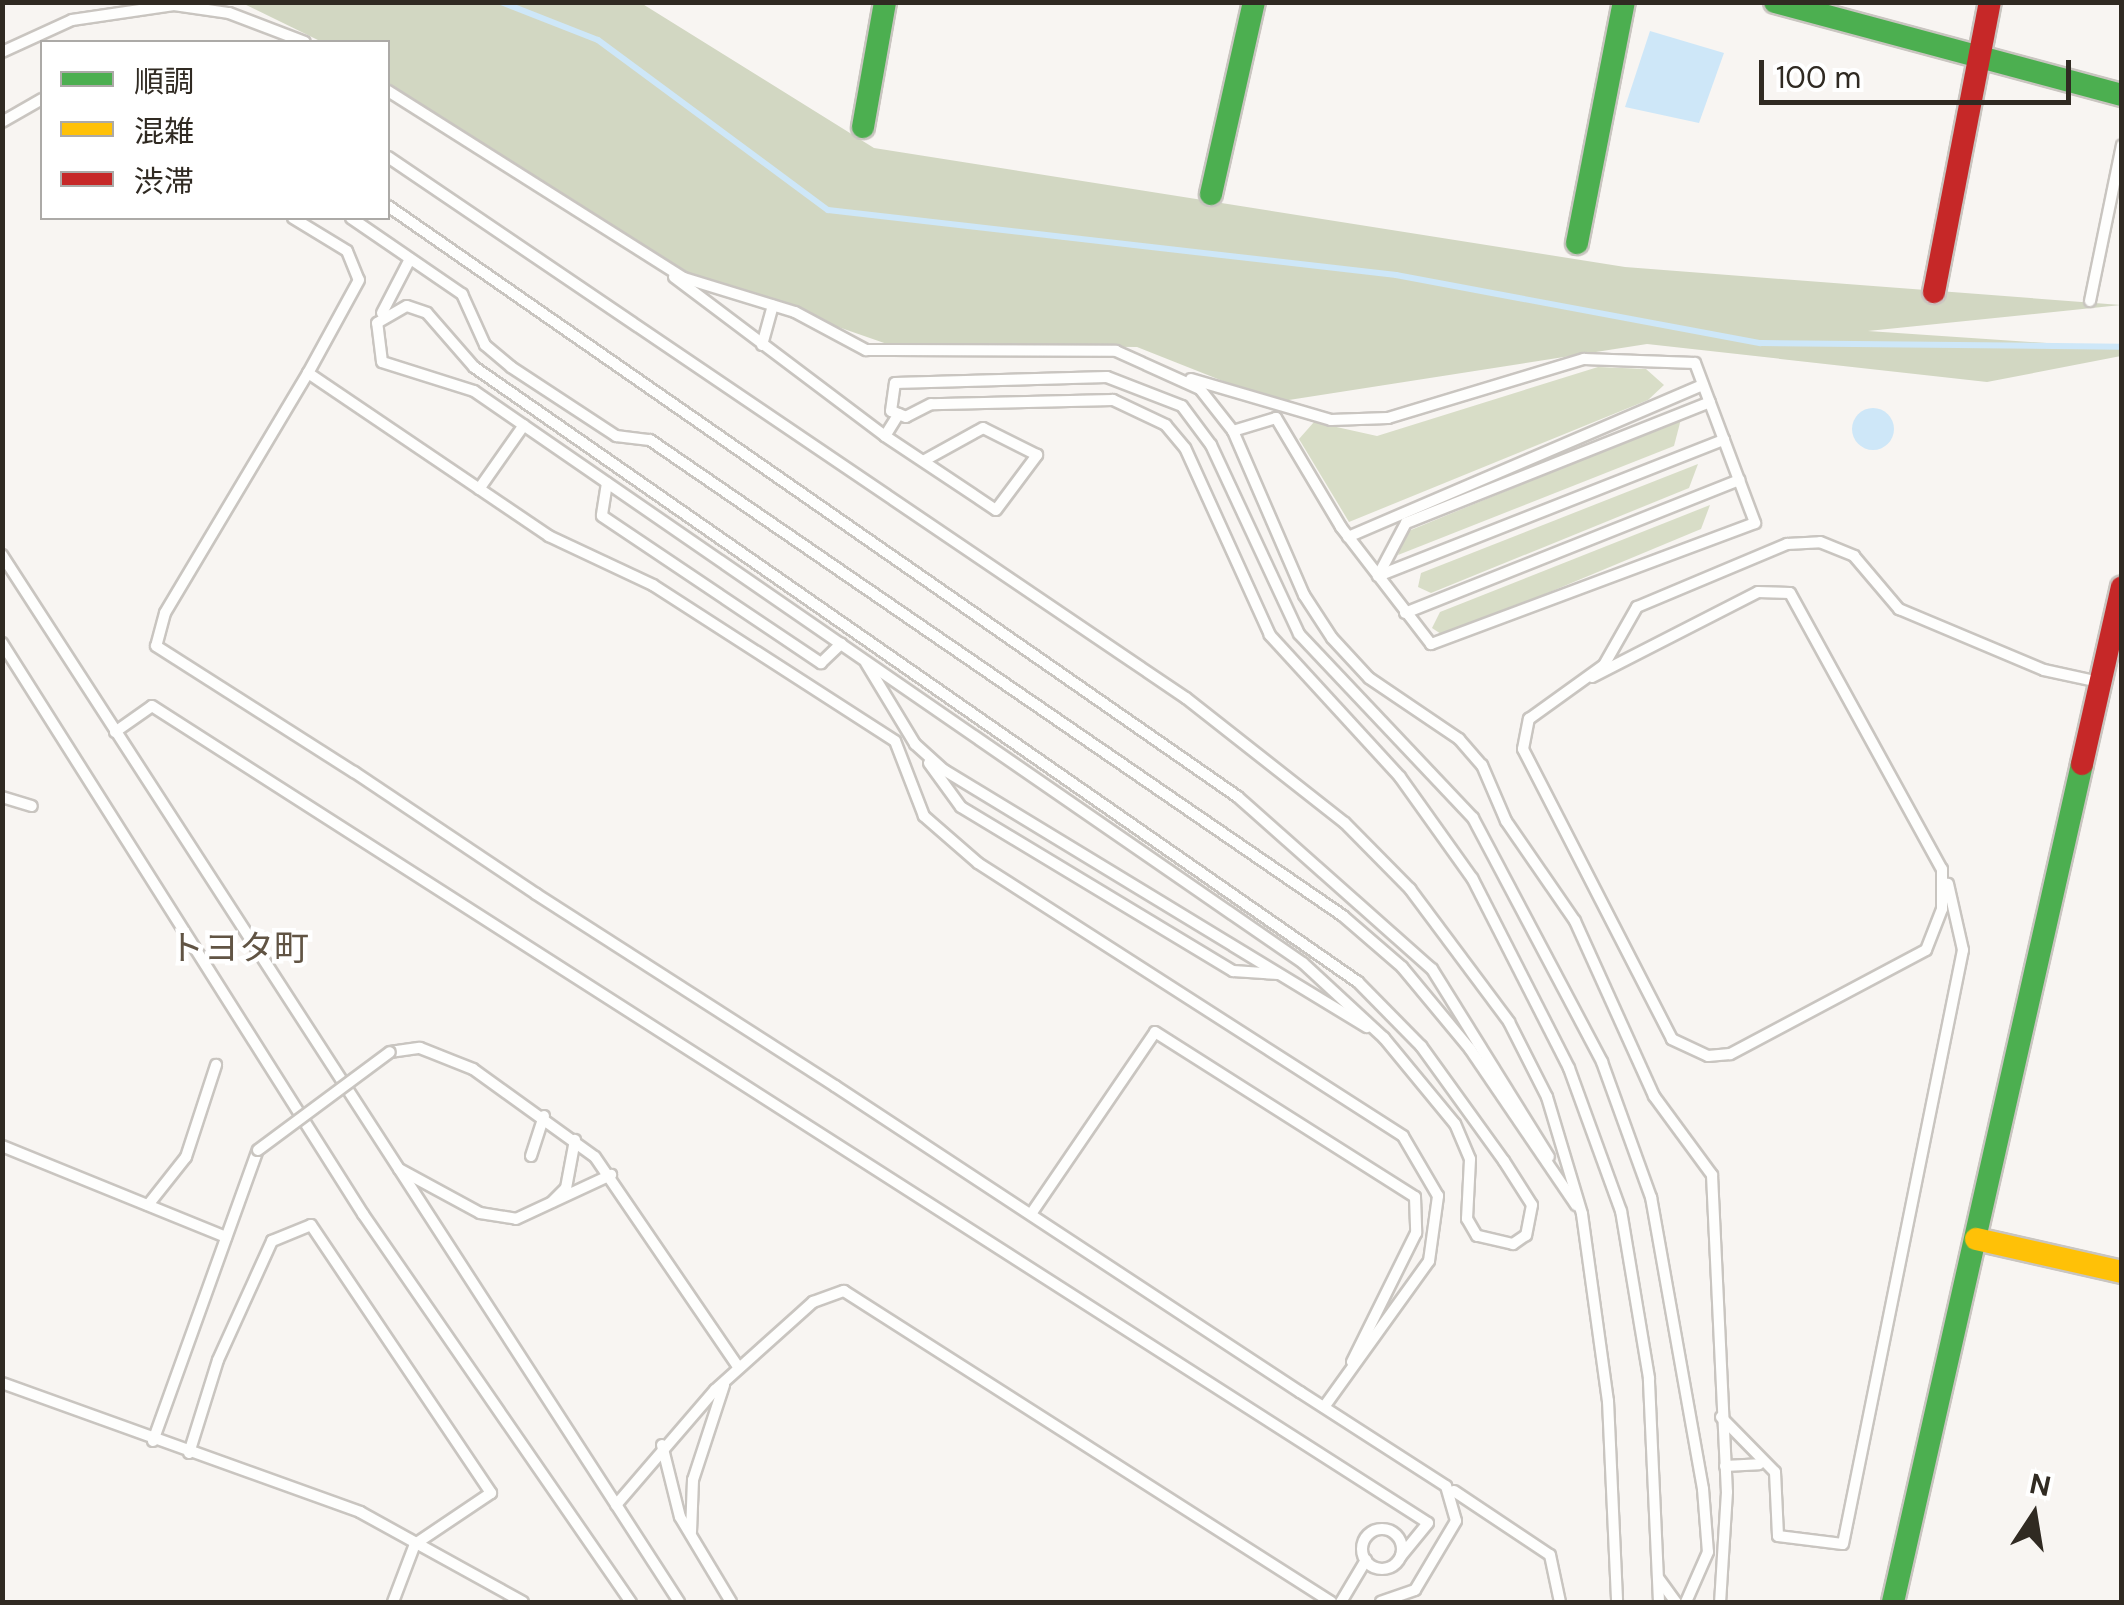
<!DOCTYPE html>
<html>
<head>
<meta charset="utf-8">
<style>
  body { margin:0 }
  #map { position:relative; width:2124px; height:1605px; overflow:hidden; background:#f8f5f2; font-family:"DM Sans","Noto Sans JP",sans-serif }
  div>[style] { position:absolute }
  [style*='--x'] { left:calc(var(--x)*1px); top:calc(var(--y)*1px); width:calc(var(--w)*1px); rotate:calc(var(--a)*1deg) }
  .green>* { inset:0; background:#d8ddc7 }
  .forest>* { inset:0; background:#d2d7c2 }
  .water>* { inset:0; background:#cee7f8 }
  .round { border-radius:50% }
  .stream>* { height:6px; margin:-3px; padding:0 3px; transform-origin:3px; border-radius:3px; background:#cee7f8 }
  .roads { filter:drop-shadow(2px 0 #c9c5c0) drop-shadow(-2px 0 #c9c5c0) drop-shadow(0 2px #c9c5c0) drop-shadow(0 -2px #c9c5c0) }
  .lane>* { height:10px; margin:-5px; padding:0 5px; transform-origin:5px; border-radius:5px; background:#fefefd }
  .lane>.ring { margin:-5px; padding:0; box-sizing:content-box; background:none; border:10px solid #fefefd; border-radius:50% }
  .fast>* { height:22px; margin:-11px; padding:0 11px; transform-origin:11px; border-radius:11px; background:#4caf50 }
  .slow>* { height:22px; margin:-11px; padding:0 11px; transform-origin:11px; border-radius:11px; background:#ffc107 }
  .jam>* { height:22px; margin:-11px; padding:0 11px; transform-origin:11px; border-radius:11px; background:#c62828 }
  .bridges { filter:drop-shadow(2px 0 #c9c5c0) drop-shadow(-2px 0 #c9c5c0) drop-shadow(0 2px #c9c5c0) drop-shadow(0 -2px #c9c5c0) }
  .lane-bridge>* { height:10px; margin:-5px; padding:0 5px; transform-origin:5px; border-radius:5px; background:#fefefd }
  span { translate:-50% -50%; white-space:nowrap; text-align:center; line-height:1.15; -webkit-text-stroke:9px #fff; paint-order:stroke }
  .quarter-label { font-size:35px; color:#615444 }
  .frame { position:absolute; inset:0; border:5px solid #302a22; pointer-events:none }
  .legend { position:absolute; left:40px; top:40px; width:350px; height:180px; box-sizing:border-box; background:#fff; border:2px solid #acaaa7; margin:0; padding:12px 18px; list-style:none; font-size:30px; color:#302a22 }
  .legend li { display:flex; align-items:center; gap:20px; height:50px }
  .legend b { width:50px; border:2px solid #acaaa7 }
  .north { position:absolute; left:1984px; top:1465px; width:100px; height:100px; -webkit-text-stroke:8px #fff; paint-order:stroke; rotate:12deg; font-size:28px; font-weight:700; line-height:40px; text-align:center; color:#302a22 }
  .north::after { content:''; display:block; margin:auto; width:35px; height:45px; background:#302a22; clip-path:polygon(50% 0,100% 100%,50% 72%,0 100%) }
  .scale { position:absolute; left:1759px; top:60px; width:312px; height:45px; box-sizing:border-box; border:5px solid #302a22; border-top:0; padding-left:12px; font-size:30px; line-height:35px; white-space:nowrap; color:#302a22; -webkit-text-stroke:8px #fff; paint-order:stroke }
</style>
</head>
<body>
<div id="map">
  <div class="green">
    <i style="clip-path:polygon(1598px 367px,1646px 369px,1664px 385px,1648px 400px,1349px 522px,1299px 439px,1314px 422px,1377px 436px)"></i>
    <i style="clip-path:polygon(1681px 419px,1674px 446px,1398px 555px,1406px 532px)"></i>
    <i style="clip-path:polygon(1698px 464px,1689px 488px,1431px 593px,1418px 587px,1421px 573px)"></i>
    <i style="clip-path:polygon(1710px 505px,1701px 529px,1444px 636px,1432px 628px,1440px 612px)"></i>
  </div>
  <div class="forest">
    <i style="clip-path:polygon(242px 3px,641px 3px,874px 148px,1625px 267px,2121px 305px,1868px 331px,2121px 348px,2121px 356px,1987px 382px,1647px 344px,1276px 402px,1137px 347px,890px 345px,680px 272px,388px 84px,388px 42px,322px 42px)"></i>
  </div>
  <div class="water">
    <i style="clip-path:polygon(1650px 31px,1724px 53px,1699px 123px,1625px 107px)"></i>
    <i class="round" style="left:1852px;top:408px;width:42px;height:42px"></i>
  </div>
  <div class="stream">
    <i style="--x:501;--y:2;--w:104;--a:21.4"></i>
    <i style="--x:598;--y:40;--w:286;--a:36.5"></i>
    <i style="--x:828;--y:210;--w:572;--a:6.53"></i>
    <i style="--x:1396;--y:275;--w:371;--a:10.6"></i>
    <i style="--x:1761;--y:343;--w:361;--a:0.6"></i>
  </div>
  <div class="roads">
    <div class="lane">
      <i style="--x:2;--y:52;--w:77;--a:-24.6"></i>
      <i style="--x:72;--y:20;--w:103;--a:-8.4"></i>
      <i style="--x:174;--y:5;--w:56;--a:8.3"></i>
      <i style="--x:229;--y:13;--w:81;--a:20.9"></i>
      <i style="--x:388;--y:91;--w:350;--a:32.3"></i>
      <i style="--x:684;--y:278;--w:116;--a:17"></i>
      <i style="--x:795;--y:312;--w:81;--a:28.2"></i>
      <i style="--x:866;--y:350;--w:250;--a:0.2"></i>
      <i style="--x:1116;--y:351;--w:92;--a:24.3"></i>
      <i style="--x:1200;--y:389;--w:53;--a:51.8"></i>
      <i style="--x:1233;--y:431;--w:179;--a:66.6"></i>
      <i style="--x:1304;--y:595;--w:51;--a:56.9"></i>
      <i style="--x:1332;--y:638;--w:54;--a:47.2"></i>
      <i style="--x:1369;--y:678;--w:109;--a:34.1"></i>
      <i style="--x:1459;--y:739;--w:35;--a:49"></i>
      <i style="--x:1482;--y:765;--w:61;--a:66.8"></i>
      <i style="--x:1506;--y:821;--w:121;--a:55.4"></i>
      <i style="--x:1575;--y:921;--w:192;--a:65.7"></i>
      <i style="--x:1654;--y:1096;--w:98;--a:53.7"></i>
      <i style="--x:1712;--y:1175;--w:317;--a:87.3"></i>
      <i style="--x:1727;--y:1492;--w:110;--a:93.6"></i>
      <i style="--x:2;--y:122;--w:46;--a:-29.9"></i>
      <i style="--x:388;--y:157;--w:964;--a:34.14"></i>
      <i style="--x:1186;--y:698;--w:202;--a:38.2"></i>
      <i style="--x:1345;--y:823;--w:93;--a:45.4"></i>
      <i style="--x:1410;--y:889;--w:166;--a:53.3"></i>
      <i style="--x:1509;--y:1022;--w:84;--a:63.1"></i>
      <i style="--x:1547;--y:1097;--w:122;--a:73.3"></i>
      <i style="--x:1582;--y:1214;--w:189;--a:82.1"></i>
      <i style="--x:1608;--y:1401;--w:201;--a:87.4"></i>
      <i style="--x:388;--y:206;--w:1035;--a:34.81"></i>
      <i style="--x:1238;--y:797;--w:259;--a:41.6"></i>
      <i style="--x:1432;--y:969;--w:221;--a:58.1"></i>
      <i style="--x:293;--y:218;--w:63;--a:31.4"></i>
      <i style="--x:347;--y:251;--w:31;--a:68"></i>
      <i style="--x:359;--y:280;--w:106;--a:118.7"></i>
      <i style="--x:351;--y:218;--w:135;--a:34.4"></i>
      <i style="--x:462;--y:294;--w:56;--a:65.7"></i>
      <i style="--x:485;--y:345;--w:34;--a:40"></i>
      <i style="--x:511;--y:367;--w:126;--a:33.3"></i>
      <i style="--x:616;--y:436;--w:34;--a:7"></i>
      <i style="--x:650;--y:440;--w:841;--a:34.48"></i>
      <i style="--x:1343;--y:916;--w:78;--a:40.8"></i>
      <i style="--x:1402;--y:967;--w:107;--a:50.3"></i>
      <i style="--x:1470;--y:1049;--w:189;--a:55.8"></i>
      <i style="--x:674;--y:277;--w:264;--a:37"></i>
      <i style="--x:885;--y:436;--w:26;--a:-58"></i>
      <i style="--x:2090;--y:301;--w:159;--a:-78.4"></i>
      <i style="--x:407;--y:306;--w:21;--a:19"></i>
      <i style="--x:427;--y:313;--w:72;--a:49"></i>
      <i style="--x:474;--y:367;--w:1077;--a:34.83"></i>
      <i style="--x:1358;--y:982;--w:90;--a:45.5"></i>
      <i style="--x:1421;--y:1046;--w:142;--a:54.2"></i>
      <i style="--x:1504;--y:1161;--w:52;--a:57.5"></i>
      <i style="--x:1532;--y:1205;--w:31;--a:101"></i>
      <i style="--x:1526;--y:1235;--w:16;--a:145"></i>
      <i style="--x:1513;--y:1244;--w:37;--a:-167"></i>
      <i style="--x:1477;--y:1236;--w:20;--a:-120"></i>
      <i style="--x:1467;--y:1219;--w:60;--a:-87.1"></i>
      <i style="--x:1470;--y:1159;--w:38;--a:-113"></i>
      <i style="--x:1455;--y:1124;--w:112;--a:-129.5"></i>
      <i style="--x:1384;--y:1038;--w:110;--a:-137.2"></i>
      <i style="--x:1303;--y:963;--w:1007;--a:-145.39"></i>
      <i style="--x:474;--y:391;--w:96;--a:-162.5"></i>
      <i style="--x:382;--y:362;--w:39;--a:-97"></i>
      <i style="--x:377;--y:323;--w:34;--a:-30"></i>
      <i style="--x:382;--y:313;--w:61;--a:-62.6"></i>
      <i style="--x:762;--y:345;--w:41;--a:-74.6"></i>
      <i style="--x:1191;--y:379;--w:146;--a:16.3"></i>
      <i style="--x:1331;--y:420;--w:57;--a:-2"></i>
      <i style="--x:1388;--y:418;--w:205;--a:-16.8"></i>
      <i style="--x:1584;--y:359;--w:111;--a:2.1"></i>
      <i style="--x:1695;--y:363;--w:171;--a:69.4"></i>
      <i style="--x:1755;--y:523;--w:346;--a:159.5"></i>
      <i style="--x:1431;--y:644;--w:148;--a:-127.6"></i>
      <i style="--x:1341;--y:527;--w:127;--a:-120.8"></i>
      <i style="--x:1276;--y:418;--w:45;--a:163.2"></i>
      <i style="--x:885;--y:436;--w:133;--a:33.7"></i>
      <i style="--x:996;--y:510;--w:69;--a:-53.3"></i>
      <i style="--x:1037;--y:455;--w:60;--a:-153.4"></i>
      <i style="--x:983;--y:428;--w:68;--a:151.2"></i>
      <i style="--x:607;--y:483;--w:33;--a:99"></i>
      <i style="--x:602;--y:516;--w:264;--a:33.9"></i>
      <i style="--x:821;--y:663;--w:28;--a:-44"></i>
      <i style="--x:479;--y:489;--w:78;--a:-54.9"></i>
      <i style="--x:1348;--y:537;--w:386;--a:-23.2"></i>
      <i style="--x:2;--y:555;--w:1247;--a:57.11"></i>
      <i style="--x:1378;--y:576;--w:60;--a:-62.2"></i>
      <i style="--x:1406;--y:523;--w:327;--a:-21.7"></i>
      <i style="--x:1378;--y:576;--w:372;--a:-21.5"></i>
      <i style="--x:1405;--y:613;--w:360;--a:-21.7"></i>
      <i style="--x:2;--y:643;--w:676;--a:57.7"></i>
      <i style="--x:363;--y:1214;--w:472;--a:55.4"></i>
      <i style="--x:866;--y:663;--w:95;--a:58.8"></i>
      <i style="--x:915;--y:744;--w:39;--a:42"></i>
      <i style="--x:944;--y:770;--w:495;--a:31.3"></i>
      <i style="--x:1592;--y:677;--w:186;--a:-27.1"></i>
      <i style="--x:1758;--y:592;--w:32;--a:2"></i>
      <i style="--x:1790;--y:593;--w:315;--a:61.2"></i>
      <i style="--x:1942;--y:869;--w:40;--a:90"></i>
      <i style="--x:1942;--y:909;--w:44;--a:111.3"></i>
      <i style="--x:1926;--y:950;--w:222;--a:152"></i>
      <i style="--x:1730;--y:1054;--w:22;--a:175"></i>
      <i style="--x:1708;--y:1056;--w:40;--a:-155"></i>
      <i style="--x:1672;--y:1039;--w:326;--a:-117.2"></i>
      <i style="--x:1523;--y:749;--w:31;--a:-79"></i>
      <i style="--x:1529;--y:719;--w:92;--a:-35.8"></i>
      <i style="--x:1604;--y:665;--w:67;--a:-60.4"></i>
      <i style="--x:1637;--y:607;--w:163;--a:-22.8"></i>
      <i style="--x:1787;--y:544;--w:33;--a:-3"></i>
      <i style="--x:1820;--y:542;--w:37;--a:22"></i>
      <i style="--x:1854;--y:556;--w:70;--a:49.7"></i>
      <i style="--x:1899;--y:609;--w:157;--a:22.8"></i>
      <i style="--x:2044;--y:670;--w:56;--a:12.3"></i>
      <i style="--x:115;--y:732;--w:45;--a:-35.1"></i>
      <i style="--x:152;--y:706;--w:1515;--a:32.63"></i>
      <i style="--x:1428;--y:1523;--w:43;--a:129.3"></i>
      <i style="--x:929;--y:763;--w:54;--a:54"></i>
      <i style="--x:961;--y:807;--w:318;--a:31.1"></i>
      <i style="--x:1233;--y:971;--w:45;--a:3.8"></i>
      <i style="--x:2;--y:797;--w:31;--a:17"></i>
      <i style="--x:390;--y:1052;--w:30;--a:-8"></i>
      <i style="--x:420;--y:1048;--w:57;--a:21.6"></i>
      <i style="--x:473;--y:1069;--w:150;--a:35.8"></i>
      <i style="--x:595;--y:1157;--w:255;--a:55.7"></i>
      <i style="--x:2;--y:1146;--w:242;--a:22.1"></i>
      <i style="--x:531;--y:1156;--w:42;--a:-72"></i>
      <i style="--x:399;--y:1169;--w:92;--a:28.5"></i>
      <i style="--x:480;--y:1213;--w:36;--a:9"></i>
      <i style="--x:516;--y:1219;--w:105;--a:-24.9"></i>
      <i style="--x:552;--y:1202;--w:20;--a:-45"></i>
      <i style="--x:566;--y:1188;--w:49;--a:-79.4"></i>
      <i style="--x:148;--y:1205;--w:61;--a:-51.6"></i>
      <i style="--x:186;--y:1157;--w:97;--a:-71.9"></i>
      <i style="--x:1031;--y:1214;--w:220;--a:-55.7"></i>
      <i style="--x:1155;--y:1032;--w:308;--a:32.4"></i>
      <i style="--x:1415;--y:1197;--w:36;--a:88"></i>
      <i style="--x:1416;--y:1233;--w:144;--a:116.4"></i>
      <i style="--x:2;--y:1383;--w:381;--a:19.8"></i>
      <i style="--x:360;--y:1512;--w:186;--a:28.9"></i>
      <i style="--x:1324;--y:1407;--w:180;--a:-54.3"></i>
      <i style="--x:1429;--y:1261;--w:66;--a:-82.1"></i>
      <i style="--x:1438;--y:1196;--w:69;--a:-120.3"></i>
      <i style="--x:1403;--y:1136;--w:505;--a:-147.29"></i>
      <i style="--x:978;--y:863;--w:72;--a:-139"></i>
      <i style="--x:924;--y:816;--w:80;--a:-111.1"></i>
      <i style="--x:895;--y:741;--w:288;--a:-147.2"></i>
      <i style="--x:653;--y:585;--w:115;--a:-154.8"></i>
      <i style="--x:549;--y:536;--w:291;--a:-145.9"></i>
      <i style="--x:308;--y:373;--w:279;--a:120.8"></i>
      <i style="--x:165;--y:613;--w:34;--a:105"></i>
      <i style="--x:156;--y:646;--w:235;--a:32.5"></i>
      <i style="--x:354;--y:772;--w:219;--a:33.8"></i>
      <i style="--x:536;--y:894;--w:355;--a:32.7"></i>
      <i style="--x:835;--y:1086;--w:557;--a:33.35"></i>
      <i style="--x:1300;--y:1392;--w:174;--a:32.8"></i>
      <i style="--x:1446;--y:1486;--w:36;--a:74"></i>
      <i style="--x:1456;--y:1521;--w:80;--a:120.7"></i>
      <i style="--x:1415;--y:1590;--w:36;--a:161"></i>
      <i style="--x:1721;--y:1417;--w:77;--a:45.5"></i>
      <i style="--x:1775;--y:1472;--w:64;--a:87.3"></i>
      <i style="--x:1778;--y:1536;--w:65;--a:7"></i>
      <i style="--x:1843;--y:1544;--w:606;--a:-78.58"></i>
      <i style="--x:1963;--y:950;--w:68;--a:-102.8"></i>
      <i style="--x:153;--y:1441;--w:309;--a:-70.2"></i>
      <i style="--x:662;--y:1445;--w:74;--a:76"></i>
      <i style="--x:680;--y:1517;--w:99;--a:59"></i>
      <i style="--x:189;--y:1453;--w:97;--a:-72.7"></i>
      <i style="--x:218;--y:1360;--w:131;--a:-65.6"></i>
      <i style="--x:272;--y:1241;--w:42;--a:-22.3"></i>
      <i style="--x:311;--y:1225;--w:323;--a:56.1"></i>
      <i style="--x:491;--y:1493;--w:92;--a:146.1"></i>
      <i style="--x:415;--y:1544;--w:62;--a:110.8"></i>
      <i style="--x:1725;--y:1466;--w:34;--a:-3"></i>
      <i style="--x:1454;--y:1491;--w:115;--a:33.7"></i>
      <i style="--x:1550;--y:1555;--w:48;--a:78"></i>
      <i style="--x:616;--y:1505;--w:152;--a:-49.3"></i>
      <i style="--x:715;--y:1390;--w:132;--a:-41.9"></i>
      <i style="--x:813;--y:1302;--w:33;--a:-20"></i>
      <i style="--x:844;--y:1291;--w:578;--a:32.56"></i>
      <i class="ring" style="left:1362px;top:1529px;width:30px;height:30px"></i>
      <i style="--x:691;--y:1532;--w:52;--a:-87.8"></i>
      <i style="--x:693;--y:1480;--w:100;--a:-71.9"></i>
      <i style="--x:1659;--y:1579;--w:29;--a:54"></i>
      <i style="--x:1341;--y:1602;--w:49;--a:-59.2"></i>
      <i style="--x:1659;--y:1602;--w:224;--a:-92.6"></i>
      <i style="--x:1649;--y:1378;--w:169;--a:-99.5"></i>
      <i style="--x:1621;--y:1211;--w:152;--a:-110"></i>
      <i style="--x:1569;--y:1068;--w:213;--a:-117"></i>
      <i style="--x:1472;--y:878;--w:124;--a:-125.5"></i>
      <i style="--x:1400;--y:777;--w:193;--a:-132.5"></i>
      <i style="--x:1270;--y:635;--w:205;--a:-114.4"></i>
      <i style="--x:1185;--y:448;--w:30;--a:-130"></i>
      <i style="--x:1166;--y:425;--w:59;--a:-154.7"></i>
      <i style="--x:1113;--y:400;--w:182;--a:178.7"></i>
      <i style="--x:931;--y:404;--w:28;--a:153"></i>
      <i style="--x:906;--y:417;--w:16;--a:-158"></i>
      <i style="--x:891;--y:411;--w:28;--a:-82"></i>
      <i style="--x:895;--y:383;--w:212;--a:-1.6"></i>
      <i style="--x:1107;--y:377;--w:80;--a:21.1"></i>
      <i style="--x:1182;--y:406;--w:49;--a:53.4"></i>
      <i style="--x:1211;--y:445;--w:208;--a:65"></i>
      <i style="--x:1299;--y:634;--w:253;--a:46.6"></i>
      <i style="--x:1473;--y:818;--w:276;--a:62.1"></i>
      <i style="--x:1602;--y:1062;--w:144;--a:70.1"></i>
      <i style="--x:1651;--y:1197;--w:297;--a:79.9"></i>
      <i style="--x:1703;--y:1489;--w:63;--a:85.5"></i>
      <i style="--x:1708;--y:1552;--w:55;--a:113.7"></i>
    </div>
    <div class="fast">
      <i style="--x:1775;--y:2;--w:359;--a:15"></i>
      <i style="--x:863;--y:127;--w:127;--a:-80"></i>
      <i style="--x:1211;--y:194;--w:197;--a:-77.4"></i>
      <i style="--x:1577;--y:243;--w:246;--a:-79"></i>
      <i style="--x:1893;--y:1602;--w:859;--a:-77.29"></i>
    </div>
    <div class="slow">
      <i style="--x:1976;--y:1239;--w:150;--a:12.7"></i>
    </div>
    <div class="jam">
      <i style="--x:1934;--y:292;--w:295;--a:-79.1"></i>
      <i style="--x:2082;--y:764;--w:181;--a:-77.3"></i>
    </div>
  </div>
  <div class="bridges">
    <div class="lane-bridge">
      <i style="--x:258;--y:1150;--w:164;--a:-36.6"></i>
    </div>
  </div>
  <div class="quarter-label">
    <span style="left:239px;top:948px">トヨタ町</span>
  </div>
  <div class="frame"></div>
  <ul class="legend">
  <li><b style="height:12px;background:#4caf50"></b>順調</li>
  <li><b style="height:12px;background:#ffc107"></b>混雑</li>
  <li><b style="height:12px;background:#c62828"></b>渋滞</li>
  </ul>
  <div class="north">N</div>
  <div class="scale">100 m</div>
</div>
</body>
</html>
